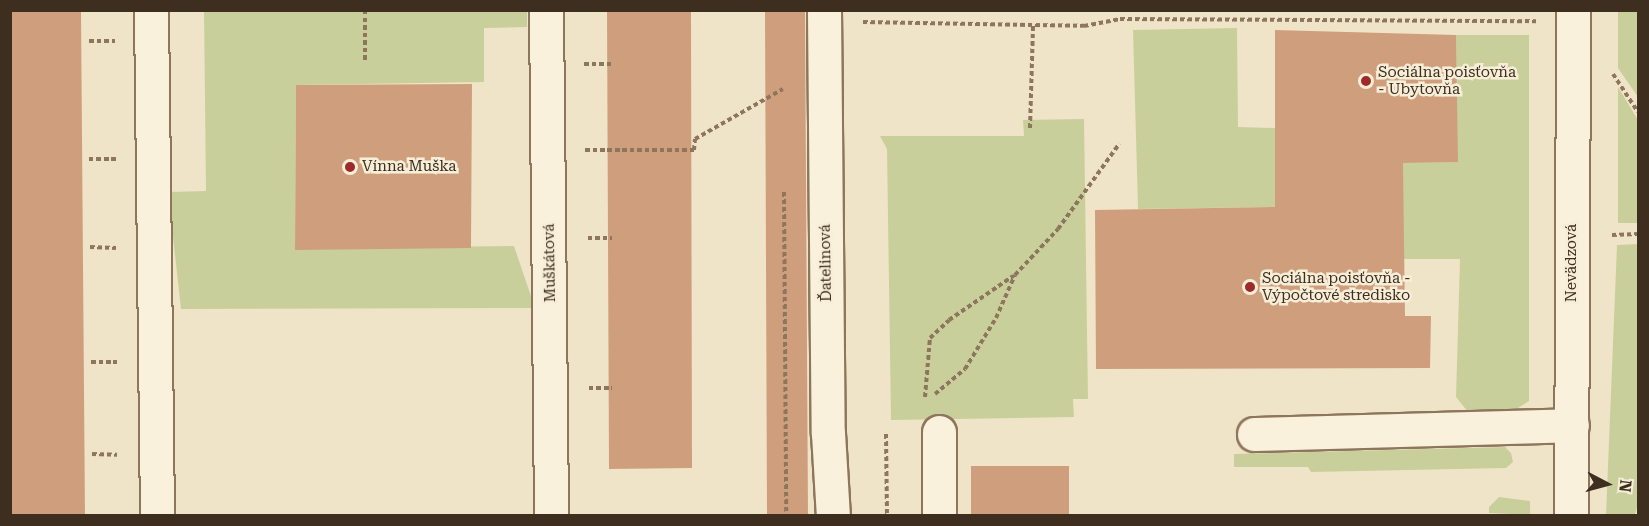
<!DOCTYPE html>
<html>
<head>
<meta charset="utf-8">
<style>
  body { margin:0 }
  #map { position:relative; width:1649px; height:526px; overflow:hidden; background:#f0e4c8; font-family:"Roboto Serif",serif }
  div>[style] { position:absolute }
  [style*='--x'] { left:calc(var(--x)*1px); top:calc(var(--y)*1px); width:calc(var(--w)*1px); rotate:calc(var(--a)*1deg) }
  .green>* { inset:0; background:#c9cf9b }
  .building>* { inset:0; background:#cf9f7d }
  .path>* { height:4px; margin-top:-2px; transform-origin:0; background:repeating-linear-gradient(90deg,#8d765c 0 4.5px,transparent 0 7.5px) }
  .roads { filter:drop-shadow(2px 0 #8d765c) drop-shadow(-2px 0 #8d765c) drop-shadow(0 2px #8d765c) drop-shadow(0 -2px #8d765c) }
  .minor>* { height:33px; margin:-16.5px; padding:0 16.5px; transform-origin:16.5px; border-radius:16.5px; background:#faf1dc }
  .dots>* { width:16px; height:16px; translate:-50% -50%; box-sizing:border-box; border:3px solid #f7eed8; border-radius:50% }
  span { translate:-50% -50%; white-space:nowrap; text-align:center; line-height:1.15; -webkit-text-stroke:5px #f7eed8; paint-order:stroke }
  .poi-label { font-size:15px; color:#3d2e20 }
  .left { translate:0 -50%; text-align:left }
  .street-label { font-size:15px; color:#3d2e20 }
  .frame { position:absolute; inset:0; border:12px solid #3d2e20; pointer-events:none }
  .north { position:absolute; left:1577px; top:454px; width:60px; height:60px; -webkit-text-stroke:4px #f7eed8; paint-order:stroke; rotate:96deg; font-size:16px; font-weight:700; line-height:24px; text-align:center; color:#3d2e20 }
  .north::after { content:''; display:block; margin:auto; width:21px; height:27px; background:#3d2e20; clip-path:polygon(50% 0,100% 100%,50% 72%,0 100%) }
</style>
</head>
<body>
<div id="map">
  <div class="green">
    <i style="clip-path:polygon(204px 11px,527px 11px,527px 27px,484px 28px,484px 82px,296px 85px,295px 249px,514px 246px,535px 308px,181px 309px,168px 192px,206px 191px)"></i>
    <i style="clip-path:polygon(1618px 11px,1638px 11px,1638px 97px,1618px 68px)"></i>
    <i style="clip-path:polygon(1237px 28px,1238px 127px,1275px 128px,1275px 164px,1457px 162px,1456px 35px,1529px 35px,1529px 401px,1513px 411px,1468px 412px,1456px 397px,1460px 259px,1404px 259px,1403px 205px,1138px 209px,1133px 30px)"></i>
    <i style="clip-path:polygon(1618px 87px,1638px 120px,1638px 223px,1618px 223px)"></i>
    <i style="clip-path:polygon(1084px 119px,1088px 399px,1073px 399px,1074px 417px,891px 420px,887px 149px,880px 136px,1024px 136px,1023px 120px)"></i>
    <i style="clip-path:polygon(1638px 244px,1638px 503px,1635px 515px,1606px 515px,1617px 245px)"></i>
    <i style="clip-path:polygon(1505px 447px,1511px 453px,1513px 462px,1506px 468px,1311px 472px,1308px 467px,1234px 467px,1234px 454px)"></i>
    <i style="clip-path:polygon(1499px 497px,1530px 501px,1530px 515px,1489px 513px,1489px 507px)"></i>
  </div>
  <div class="building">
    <i style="clip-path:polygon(10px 10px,81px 10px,85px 516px,12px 516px)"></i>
    <i style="clip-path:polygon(607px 10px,691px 10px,692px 468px,609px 469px)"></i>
    <i style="clip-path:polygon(765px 10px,805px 10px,808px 516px,767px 516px)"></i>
    <i style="clip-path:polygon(1275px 30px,1456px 35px,1458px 162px,1403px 163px,1405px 316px,1431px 316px,1430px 368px,1096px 369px,1095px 210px,1275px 207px)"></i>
    <i style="clip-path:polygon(472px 84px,471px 248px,295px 250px,296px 85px)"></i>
    <i style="clip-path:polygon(971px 466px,1069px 466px,1069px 516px,971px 516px)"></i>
  </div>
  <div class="path">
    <i style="--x:365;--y:10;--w:51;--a:90"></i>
    <i style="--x:863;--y:22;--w:221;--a:1"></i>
    <i style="--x:1084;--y:26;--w:37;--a:-11"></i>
    <i style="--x:1120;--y:19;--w:416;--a:0.3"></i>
    <i style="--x:89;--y:41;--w:26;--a:0"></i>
    <i style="--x:584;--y:64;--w:28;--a:0"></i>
    <i style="--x:1613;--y:74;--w:45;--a:56.7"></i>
    <i style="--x:1030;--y:128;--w:104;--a:-88.3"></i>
    <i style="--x:585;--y:150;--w:109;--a:0"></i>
    <i style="--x:694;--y:150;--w:11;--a:-85"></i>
    <i style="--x:695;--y:139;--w:101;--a:-29.6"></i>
    <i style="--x:89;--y:159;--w:27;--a:0"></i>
    <i style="--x:784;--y:192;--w:324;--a:89.6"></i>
    <i style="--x:1612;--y:235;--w:26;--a:-2"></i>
    <i style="--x:588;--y:238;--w:24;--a:0"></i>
    <i style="--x:90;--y:247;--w:26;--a:2"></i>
    <i style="--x:91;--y:362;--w:26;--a:0"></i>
    <i style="--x:589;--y:388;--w:23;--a:0"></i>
    <i style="--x:935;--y:394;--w:39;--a:-40"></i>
    <i style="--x:965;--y:369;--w:60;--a:-58.7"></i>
    <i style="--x:996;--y:318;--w:47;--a:-66.2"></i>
    <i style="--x:1015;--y:275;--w:63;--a:-46.9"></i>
    <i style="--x:1058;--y:229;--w:105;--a:-54.3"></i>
    <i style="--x:925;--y:397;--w:59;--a:-85.2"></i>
    <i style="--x:930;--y:338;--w:26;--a:-43"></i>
    <i style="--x:949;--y:320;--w:78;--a:-34.5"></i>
    <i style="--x:886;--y:434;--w:82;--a:89.3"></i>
    <i style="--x:92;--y:454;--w:25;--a:2"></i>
  </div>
  <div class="roads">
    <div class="minor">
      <i style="--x:151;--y:10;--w:506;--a:89.32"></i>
      <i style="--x:546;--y:10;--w:506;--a:89.43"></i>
      <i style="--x:824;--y:10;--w:423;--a:89.5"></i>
      <i style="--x:828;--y:433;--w:83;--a:86.6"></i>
      <i style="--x:939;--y:432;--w:84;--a:90"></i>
      <i style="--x:1254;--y:434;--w:318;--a:-1.6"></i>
      <i style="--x:1571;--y:516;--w:506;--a:-89.77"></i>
    </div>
  </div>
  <div class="dots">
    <i style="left:1366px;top:81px;background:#9e2a2b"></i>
    <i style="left:350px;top:167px;background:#9e2a2b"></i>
    <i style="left:1250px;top:287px;background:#9e2a2b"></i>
  </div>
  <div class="poi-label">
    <span class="left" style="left:1378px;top:81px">Sociálna poisťovňa<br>- Ubytovňa</span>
    <span class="left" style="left:362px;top:167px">Vínna Muška</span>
    <span class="left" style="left:1262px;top:287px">Sociálna poisťovňa -<br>Výpočtové stredisko</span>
  </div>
  <div class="street-label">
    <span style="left:550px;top:263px;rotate:-91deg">Muškátová</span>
    <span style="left:826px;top:263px;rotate:-91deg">Ďatelinová</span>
    <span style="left:1572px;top:263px;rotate:-90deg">Nevädzová</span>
  </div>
  <div class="frame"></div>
  <div class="north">N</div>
</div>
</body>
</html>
